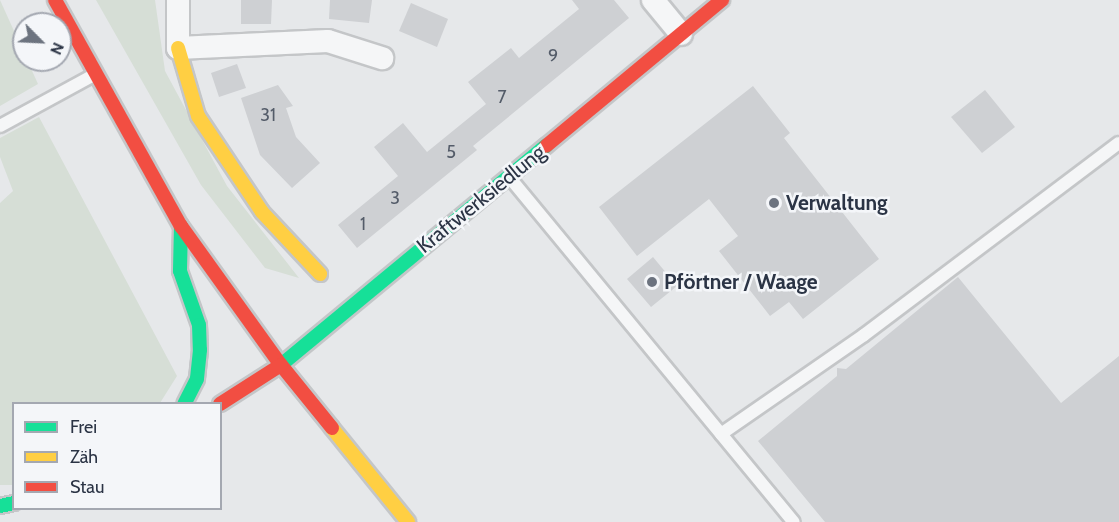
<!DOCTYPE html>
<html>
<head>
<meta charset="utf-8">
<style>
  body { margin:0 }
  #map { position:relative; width:1119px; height:522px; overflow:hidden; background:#e6e8ea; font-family:Cabin,sans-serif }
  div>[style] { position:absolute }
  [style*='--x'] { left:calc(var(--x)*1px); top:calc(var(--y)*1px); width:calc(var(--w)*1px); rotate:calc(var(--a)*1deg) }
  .green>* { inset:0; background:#d6ded6 }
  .building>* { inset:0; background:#ced0d3 }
  .roads { filter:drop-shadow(2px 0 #c4c6c8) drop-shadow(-2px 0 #c4c6c8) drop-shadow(0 2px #c4c6c8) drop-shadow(0 -2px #c4c6c8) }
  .lane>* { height:12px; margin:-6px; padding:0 6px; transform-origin:6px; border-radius:6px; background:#f5f6f7 }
  .street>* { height:22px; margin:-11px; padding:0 11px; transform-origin:11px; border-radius:11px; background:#f5f6f7 }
  .fast>* { height:14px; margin:-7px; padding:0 7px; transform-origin:7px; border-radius:7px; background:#16e098 }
  .slow>* { height:14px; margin:-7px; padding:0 7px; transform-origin:7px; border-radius:7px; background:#ffcf43 }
  .jam>* { height:14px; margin:-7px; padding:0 7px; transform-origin:7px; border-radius:7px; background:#f24e42 }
  .dots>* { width:16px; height:16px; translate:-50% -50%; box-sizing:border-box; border:3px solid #f4f6f9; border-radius:50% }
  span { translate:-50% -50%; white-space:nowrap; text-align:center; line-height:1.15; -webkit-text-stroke:5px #f4f6f9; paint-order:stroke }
  .number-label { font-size:18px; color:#545c69 }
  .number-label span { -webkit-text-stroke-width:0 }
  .street-label { font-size:21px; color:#2b3445 }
  .poi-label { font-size:21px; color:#2b3445; font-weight:700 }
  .left { translate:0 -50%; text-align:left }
  .legend { position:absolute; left:12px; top:402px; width:210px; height:108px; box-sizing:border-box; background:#f4f6f9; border:2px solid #a4a8b1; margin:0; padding:8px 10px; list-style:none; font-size:18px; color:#2b3445 }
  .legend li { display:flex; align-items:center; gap:12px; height:30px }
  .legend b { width:30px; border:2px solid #a4a8b1 }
  .north { position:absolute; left:12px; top:12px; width:60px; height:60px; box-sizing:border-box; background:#f4f6f9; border:2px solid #a4a8b1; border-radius:50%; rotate:114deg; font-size:16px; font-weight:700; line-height:24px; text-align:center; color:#2b3445 }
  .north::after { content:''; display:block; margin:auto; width:21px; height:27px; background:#6c737f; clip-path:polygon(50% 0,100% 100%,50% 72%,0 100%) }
</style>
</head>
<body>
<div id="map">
  <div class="green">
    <i style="clip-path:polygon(0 0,38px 84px,0 106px)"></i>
    <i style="clip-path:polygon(96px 0,155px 0,165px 71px,227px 186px,299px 278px,265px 268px,201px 185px)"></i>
    <i style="clip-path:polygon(39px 117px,177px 376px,160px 403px,14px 404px,13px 485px,0 485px,0 203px,13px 191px,0 157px,0 138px)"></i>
  </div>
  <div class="building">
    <i style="clip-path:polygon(241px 0,272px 0,271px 24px,241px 24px)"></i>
    <i style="clip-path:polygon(330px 0,372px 0,369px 23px,329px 19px)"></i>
    <i style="clip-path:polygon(572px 0,614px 0,629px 18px,473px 146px,477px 150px,357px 248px,338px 225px,398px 176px,374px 147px,403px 123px,427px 152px,486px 104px,468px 82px,511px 48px,519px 58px,579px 9px)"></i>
    <i style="clip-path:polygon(411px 3px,448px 19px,437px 47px,399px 31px)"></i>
    <i style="clip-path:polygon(237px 64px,246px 88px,219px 97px,211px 73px)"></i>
    <i style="clip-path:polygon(278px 85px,293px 106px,286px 108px,296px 137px,320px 163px,292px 188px,260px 155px,241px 98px)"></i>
    <i style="clip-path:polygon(753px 86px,790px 133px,784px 138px,879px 259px,803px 319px,789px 302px,770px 316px,719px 251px,738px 236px,709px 199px,637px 256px,599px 207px)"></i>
    <i style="clip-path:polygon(985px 90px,1015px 127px,982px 153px,951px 117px)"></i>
    <i style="clip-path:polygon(653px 257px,677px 286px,651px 307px,627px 279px)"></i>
    <i style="clip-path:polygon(958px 277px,1061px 403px,1119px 356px,1119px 522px,825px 522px,758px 441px,837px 376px,837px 368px,846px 369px)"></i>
  </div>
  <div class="roads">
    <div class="lane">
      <i style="--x:0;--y:126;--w:107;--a:-28.5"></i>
      <i style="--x:510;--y:178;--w:446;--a:50.5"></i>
      <i style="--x:721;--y:434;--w:174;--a:-34.7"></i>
      <i style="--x:864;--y:335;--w:319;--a:-37"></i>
    </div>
    <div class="street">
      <i style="--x:178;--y:0;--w:48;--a:90"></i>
      <i style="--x:178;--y:48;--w:150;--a:-2.7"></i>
      <i style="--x:328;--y:41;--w:57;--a:17.5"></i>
      <i style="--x:653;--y:0;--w:44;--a:50.5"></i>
    </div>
    <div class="fast">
      <i style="--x:181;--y:226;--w:45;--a:91.3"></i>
      <i style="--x:180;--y:271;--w:57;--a:70.6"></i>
      <i style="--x:199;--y:325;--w:25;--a:88"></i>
      <i style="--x:200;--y:350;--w:29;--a:96"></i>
      <i style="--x:197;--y:379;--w:28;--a:117"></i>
      <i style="--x:281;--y:365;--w:344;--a:-39.6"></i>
      <i style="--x:0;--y:506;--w:14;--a:-12"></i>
    </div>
    <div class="slow">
      <i style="--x:178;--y:48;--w:71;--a:73.6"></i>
      <i style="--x:198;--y:116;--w:115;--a:56.3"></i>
      <i style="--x:262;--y:212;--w:85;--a:46.9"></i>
      <i style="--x:332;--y:428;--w:121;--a:51"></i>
    </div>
    <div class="jam">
      <i style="--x:55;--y:0;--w:259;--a:60.9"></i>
      <i style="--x:181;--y:226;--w:171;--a:54.3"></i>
      <i style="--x:281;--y:365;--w:81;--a:51"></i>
      <i style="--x:546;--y:146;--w:229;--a:-39.7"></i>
      <i style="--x:220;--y:404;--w:72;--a:-32.6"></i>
    </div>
  </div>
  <div class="dots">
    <i style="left:774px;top:203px;background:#6c737f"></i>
    <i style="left:652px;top:282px;background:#6c737f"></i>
  </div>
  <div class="number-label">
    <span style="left:553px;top:56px">9</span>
    <span style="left:502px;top:97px">7</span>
    <span style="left:268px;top:115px">31</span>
    <span style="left:451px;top:152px">5</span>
    <span style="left:395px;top:198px">3</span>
    <span style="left:363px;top:224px">1</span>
  </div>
  <div class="street-label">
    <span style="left:481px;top:199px;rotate:-39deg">Kraftwerksiedlung</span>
  </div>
  <div class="poi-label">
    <span class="left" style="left:786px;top:203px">Verwaltung</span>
    <span class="left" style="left:664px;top:282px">Pförtner / Waage</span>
  </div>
  <ul class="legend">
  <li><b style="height:8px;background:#16e098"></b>Frei</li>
  <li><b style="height:8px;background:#ffcf43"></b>Zäh</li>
  <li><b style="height:8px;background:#f24e42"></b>Stau</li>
  </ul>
  <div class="north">N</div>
</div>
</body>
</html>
